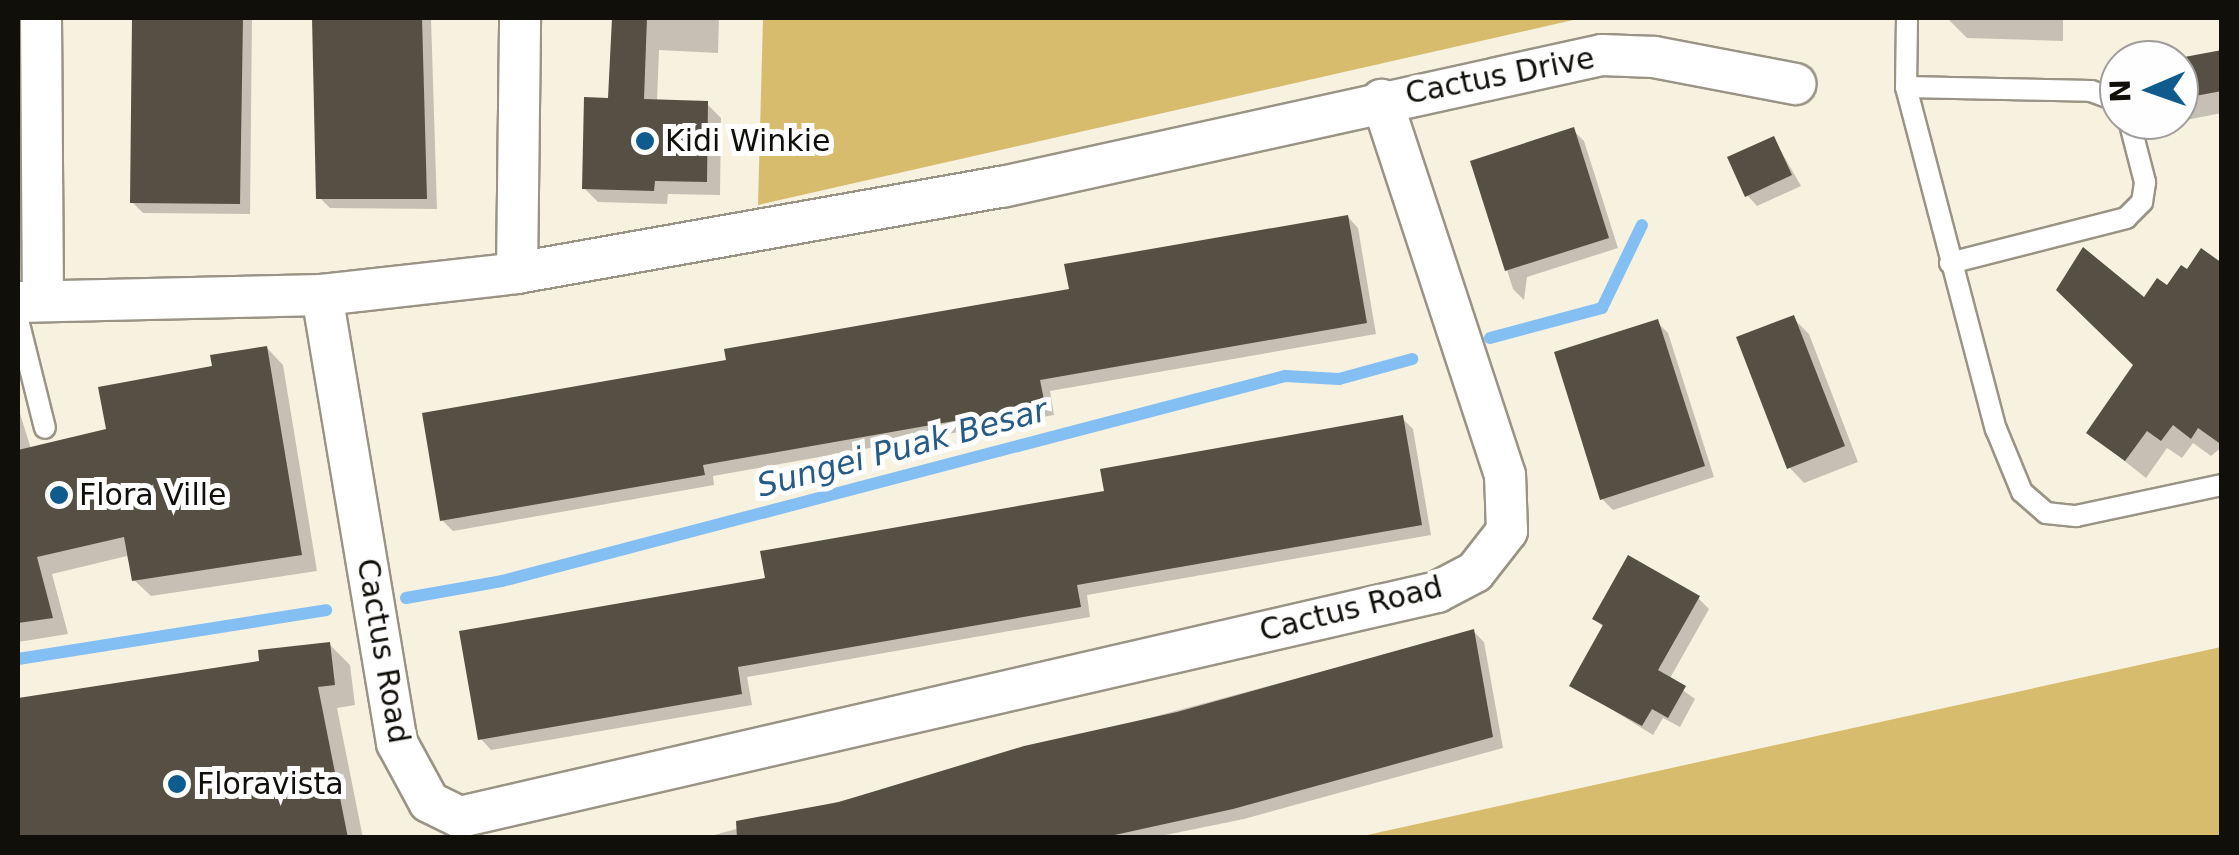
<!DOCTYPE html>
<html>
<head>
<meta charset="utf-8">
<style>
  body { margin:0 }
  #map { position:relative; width:2239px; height:855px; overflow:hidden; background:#f7f1e0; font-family:"DejaVu Sans",sans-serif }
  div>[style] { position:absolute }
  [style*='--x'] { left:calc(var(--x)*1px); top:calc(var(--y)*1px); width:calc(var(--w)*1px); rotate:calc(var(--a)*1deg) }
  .green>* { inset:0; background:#d8bc6e }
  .shadow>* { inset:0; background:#0003 }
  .stream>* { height:12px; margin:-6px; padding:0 6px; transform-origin:6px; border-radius:6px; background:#84bff3 }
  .building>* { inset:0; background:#555043 }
  .roads { filter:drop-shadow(2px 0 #999485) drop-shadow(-2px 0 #999485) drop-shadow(0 2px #999485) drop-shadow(0 -2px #999485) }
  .service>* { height:20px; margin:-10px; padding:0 10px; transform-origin:10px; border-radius:10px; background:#fff }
  .minor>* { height:40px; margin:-20px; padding:0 20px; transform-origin:20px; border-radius:20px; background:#fff }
  .dots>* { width:28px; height:28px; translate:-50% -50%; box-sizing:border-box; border:5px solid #fefefe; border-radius:50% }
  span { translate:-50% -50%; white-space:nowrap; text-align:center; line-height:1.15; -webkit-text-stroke:10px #fefefe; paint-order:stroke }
  .street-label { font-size:30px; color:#110f0a }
  .poi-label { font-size:30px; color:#110f0a }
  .left { translate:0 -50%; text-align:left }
  .water-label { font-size:32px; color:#255b86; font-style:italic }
  .frame { position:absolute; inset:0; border:20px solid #110f0a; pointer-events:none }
  .north { position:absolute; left:2099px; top:40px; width:100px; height:100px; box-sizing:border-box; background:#fefefe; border:2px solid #9f9e9c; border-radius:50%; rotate:268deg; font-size:28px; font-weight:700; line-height:40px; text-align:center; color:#110f0a }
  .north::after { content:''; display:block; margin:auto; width:35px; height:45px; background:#105b8e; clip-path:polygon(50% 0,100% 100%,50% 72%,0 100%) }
</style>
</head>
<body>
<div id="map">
  <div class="green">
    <i style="clip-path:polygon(763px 18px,1582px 18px,758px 205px)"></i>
    <i style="clip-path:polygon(2221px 647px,2221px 837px,1358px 837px)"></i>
  </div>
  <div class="shadow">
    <i style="clip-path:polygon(134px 18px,252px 18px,250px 214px,143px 213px,132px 202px)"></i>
    <i style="clip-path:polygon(316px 18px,431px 18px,437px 209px,330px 208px,319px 197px)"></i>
    <i style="clip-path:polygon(614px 18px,719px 18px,718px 53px,659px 50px,657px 102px,707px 104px,721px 118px,720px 195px,668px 194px,667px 204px,598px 202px,584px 188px,611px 101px)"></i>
    <i style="clip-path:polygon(1947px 18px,2063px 18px,2063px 41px,1967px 38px)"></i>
    <i style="clip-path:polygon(2222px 53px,2222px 113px,2175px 122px,2179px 61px)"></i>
    <i style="clip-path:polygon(1573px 130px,1584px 141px,1618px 248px,1527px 277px,1524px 300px,1513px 289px,1473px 163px)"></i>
    <i style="clip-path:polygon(1774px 139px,1801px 186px,1757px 206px,1747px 195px)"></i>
    <i style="clip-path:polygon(1348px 217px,1358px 228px,1376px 334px,1050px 391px,1054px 415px,713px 476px,714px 485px,453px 531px,442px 520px,728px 362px,1072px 291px)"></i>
    <i style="clip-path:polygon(2222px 266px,2222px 447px,2211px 456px,2193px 443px,2182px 458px,2167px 448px,2146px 478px,2089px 433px,2136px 365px,2144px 301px,2187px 272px)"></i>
    <i style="clip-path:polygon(1793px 318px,1809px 334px,1858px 462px,1804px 483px,1789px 467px)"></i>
    <i style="clip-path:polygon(1657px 322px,1668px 333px,1714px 477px,1613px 510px,1602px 499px)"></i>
    <i style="clip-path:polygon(267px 348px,283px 365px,317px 571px,151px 596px,134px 580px,127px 556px,52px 574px,68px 634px,18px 642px,18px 407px,31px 449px,109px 431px,215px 369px)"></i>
    <i style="clip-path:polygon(1402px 418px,1413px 429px,1431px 535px,1087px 595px,1090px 617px,747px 677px,752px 705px,491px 750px,481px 739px,768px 580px)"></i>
    <i style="clip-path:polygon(1698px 598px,1709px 609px,1669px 680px,1695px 699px,1680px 727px,1663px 718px,1653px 735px,1572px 685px,1604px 628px,1595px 619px)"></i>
    <i style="clip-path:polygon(1473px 631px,1484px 642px,1503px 748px,1244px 819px,1151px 838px,703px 838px)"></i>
    <i style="clip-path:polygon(329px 644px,350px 665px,355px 705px,337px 708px,363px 838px,18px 838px,18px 702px,262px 663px)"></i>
  </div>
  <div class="stream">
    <i style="--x:1490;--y:338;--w:116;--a:-15"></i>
    <i style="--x:1602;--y:308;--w:92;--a:-64.3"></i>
    <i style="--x:406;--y:598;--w:97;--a:-10"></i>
    <i style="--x:502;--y:581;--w:809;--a:-14.67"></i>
    <i style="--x:1285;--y:376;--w:54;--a:3.2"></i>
    <i style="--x:1339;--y:379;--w:76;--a:-15.3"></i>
    <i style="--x:18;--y:659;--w:312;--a:-9"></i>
  </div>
  <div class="building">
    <i style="clip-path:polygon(132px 18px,243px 18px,240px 204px,130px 203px)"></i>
    <i style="clip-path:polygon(312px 18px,422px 18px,427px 199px,316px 199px)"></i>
    <i style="clip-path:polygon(612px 18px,647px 18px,644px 99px,708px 101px,707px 182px,655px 181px,654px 191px,582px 189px,584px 97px,608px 98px)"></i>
    <i style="clip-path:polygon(2222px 50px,2222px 91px,2179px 99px,2179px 58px)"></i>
    <i style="clip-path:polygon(1574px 127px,1609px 238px,1505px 271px,1470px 161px)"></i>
    <i style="clip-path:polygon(1774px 136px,1792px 175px,1745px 197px,1727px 157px)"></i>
    <i style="clip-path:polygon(1348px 215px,1367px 323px,1040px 380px,1045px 405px,703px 465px,705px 475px,440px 521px,422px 413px,726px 360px,724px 349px,1069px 289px,1064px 264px)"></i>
    <i style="clip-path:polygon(2083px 247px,2144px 297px,2157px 278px,2167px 285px,2181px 265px,2187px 269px,2201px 248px,2222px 263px,2222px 445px,2198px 428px,2191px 439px,2173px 425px,2161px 441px,2147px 431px,2125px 461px,2086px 433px,2133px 365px,2056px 290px)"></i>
    <i style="clip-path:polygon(1794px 315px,1845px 446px,1787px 469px,1736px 337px)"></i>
    <i style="clip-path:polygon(1658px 319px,1705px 466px,1600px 500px,1554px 352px)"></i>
    <i style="clip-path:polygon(267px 346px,302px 555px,132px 581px,124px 537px,37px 557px,53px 618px,18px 623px,18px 450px,106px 429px,98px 387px,212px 366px,210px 355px)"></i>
    <i style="clip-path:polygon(1403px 415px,1422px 525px,1077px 585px,1081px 607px,738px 667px,742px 694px,478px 740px,459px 631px,765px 578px,760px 551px,1104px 491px,1100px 469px)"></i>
    <i style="clip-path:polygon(1628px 555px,1700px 596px,1658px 670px,1686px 686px,1668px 718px,1652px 709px,1642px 726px,1569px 686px,1603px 625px,1592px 619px)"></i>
    <i style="clip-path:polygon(1474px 629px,1493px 737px,1233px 809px,1101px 838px,737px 838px,736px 821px,839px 802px,1024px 746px,1177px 712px)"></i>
    <i style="clip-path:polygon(330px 642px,335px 685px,318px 687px,348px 838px,18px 838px,18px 698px,259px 661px,258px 650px)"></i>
  </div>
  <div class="roads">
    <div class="service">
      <i style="--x:1907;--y:18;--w:69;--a:90.8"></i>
      <i style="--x:1906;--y:87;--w:354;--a:75.3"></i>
      <i style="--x:1996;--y:429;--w:68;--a:67.6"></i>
      <i style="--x:2022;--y:492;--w:32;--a:41"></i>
      <i style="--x:2046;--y:513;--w:30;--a:6"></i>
      <i style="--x:2076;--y:516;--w:149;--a:-12"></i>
      <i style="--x:1906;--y:87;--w:185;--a:1.2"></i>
      <i style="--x:2091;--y:91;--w:30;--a:20"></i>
      <i style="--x:1950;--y:263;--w:182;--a:-14.3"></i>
      <i style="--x:2126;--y:218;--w:23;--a:-45"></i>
      <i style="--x:2142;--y:202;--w:20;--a:-81"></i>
      <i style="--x:2145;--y:182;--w:64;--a:-104.5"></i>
      <i style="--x:18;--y:320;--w:111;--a:76"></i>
    </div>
    <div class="minor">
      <i style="--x:41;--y:18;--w:283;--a:89.6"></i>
      <i style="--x:517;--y:273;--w:255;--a:-89.3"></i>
      <i style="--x:322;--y:295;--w:454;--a:80.5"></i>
      <i style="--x:397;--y:743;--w:67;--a:61.5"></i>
      <i style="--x:429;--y:802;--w:34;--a:26"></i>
      <i style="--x:460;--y:817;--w:1003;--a:-12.97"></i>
      <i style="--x:1437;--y:592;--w:43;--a:-27.8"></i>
      <i style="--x:1475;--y:572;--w:52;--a:-52"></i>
      <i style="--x:1507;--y:531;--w:56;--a:-92"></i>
      <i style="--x:1505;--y:475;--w:395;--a:-108.2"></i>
      <i style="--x:18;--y:302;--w:304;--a:-1.3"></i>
      <i style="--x:322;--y:295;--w:196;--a:-6.4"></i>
      <i style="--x:517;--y:273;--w:493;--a:-10.1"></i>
      <i style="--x:1002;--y:187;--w:614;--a:-12.41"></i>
      <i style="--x:1602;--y:55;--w:52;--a:2.2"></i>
      <i style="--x:1654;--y:57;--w:144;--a:10.8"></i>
    </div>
  </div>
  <div class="dots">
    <i style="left:645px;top:141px;background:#105b8e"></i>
    <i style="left:59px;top:495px;background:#105b8e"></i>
    <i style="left:177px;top:784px;background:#105b8e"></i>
  </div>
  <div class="street-label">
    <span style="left:1500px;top:76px;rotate:-11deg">Cactus Drive</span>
    <span style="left:1351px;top:609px;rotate:-14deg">Cactus Road</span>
    <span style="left:383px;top:651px;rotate:80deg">Cactus Road</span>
  </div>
  <div class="poi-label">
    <span class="left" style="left:665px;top:141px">Kidi Winkie</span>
    <span class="left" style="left:79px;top:495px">Flora Ville</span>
    <span class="left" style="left:197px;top:784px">Floravista</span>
  </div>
  <div class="water-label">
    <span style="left:902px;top:448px;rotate:-15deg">Sungei Puak Besar</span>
  </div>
  <div class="frame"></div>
  <div class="north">N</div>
</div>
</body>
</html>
